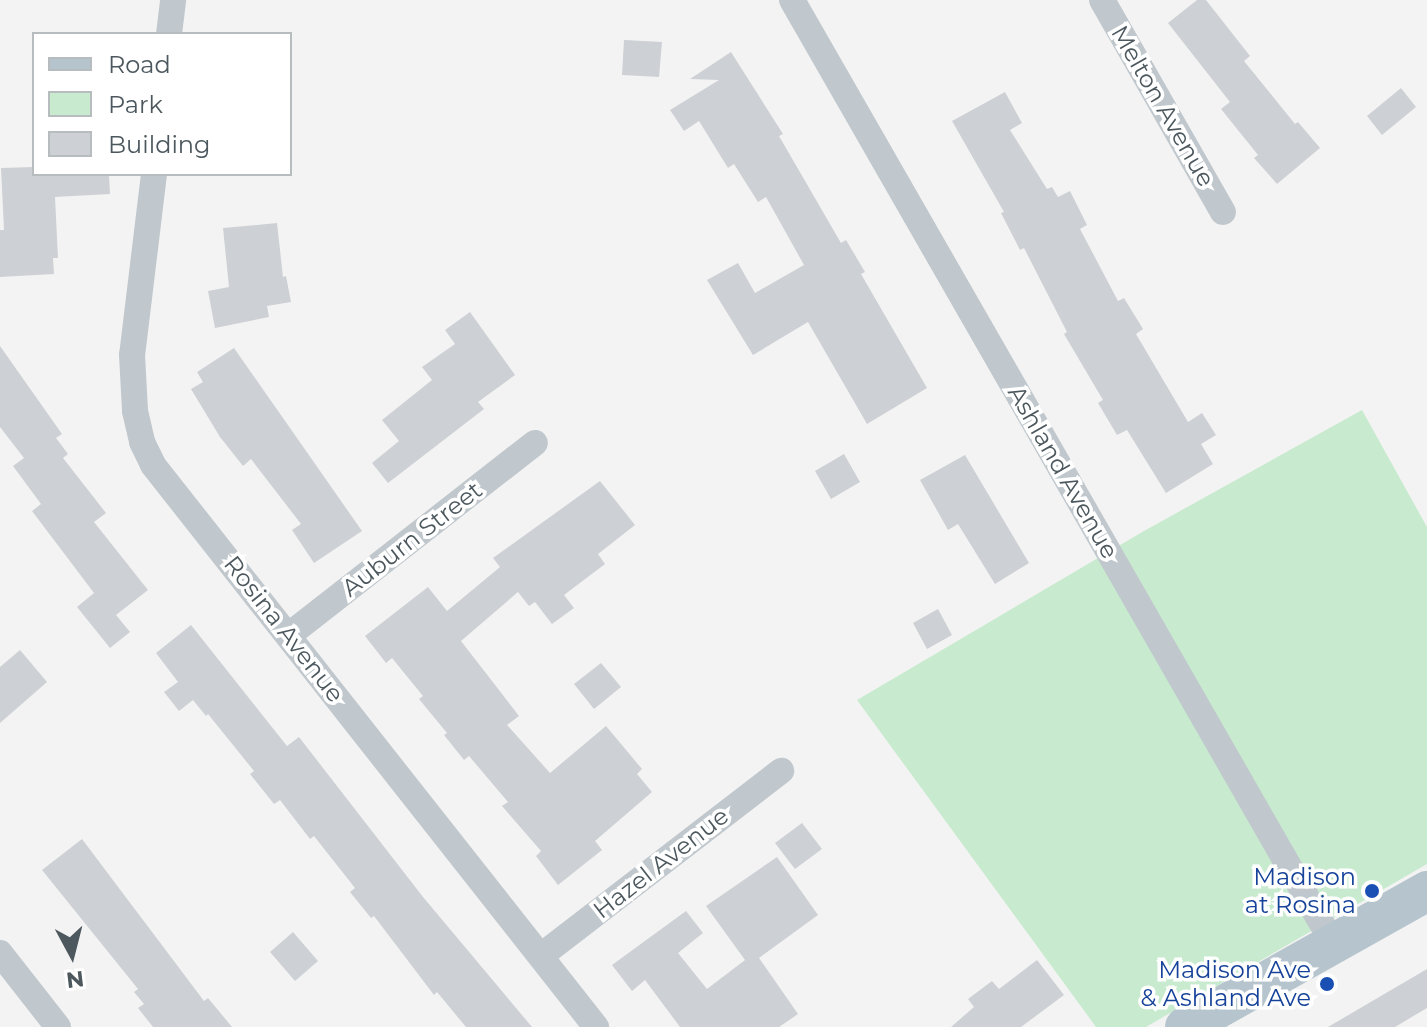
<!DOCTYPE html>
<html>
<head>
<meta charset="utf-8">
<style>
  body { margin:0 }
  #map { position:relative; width:1427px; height:1027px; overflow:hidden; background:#f4f3f3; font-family:Montserrat,sans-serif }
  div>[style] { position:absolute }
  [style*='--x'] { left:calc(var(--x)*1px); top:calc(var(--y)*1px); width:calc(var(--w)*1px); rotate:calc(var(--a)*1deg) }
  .green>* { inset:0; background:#c8ebcf }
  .building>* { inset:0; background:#cdd0d4 }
  .street>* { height:26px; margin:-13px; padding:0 13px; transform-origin:13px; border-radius:13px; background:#c0c8cd }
  .primary>* { height:40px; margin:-20px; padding:0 20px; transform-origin:20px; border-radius:20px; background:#b6c5cd }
  .dots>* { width:22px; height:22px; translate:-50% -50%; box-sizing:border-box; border:4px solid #fff; border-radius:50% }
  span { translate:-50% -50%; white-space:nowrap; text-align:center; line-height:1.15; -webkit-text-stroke:7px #fff; paint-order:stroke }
  .street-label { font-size:24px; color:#4c585e }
  .transit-label { font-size:24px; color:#164399 }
  .right { translate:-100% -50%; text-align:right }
  .legend { position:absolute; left:32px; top:32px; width:260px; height:144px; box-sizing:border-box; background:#fff; border:2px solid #b7bcbf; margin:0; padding:10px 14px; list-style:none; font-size:24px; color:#4c585e }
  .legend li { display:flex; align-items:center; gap:16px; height:40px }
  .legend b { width:40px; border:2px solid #b7bcbf }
  .north { position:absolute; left:32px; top:915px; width:80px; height:80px; -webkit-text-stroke:6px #fff; paint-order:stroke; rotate:173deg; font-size:22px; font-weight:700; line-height:32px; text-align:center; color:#4c585e }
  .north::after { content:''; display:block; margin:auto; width:28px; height:36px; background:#4c585e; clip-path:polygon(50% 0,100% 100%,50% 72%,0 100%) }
</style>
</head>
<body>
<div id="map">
  <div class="green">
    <i style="clip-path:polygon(1362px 410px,1427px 527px,1427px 864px,1146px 1027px,1096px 1027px,857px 700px,1144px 531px)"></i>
  </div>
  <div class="building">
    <i style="clip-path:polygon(1197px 0,1206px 0,1250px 56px,1244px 61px,1295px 124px,1298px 122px,1320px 148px,1277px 184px,1254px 158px,1258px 155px,1221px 109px,1230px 102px,1168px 23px)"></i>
    <i style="clip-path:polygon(624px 40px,662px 42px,659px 77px,622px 75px)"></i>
    <i style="clip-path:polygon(731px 52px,783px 134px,779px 136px,841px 243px,846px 240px,865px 272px,861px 274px,927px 388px,867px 424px,808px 322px,753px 355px,707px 280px,738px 263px,755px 293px,804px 265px,766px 197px,758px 202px,734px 164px,728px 168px,699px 121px,684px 131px,670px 110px,719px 80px,690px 79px)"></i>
    <i style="clip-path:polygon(1401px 88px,1416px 107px,1382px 135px,1367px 116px)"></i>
    <i style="clip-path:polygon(1005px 92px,1022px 123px,1010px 130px,1047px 189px,1052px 187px,1058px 197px,1070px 191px,1087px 225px,1080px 229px,1118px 301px,1124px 298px,1143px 329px,1136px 334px,1188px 422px,1202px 413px,1216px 435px,1201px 444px,1213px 464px,1166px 493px,1127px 430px,1117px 435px,1098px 403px,1103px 400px,1064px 334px,1067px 332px,1024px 248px,1020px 250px,1001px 213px,1004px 212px,952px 121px)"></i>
    <i style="clip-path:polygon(34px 167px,34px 174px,109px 174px,110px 194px,55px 197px,58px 258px,53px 258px,54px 274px,0 277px,0 230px,4px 230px,1px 168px)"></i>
    <i style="clip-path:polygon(277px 223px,283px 277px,286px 276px,291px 302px,267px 306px,269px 317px,215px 328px,208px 291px,229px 287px,223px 228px)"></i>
    <i style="clip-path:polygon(470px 312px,515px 375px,478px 402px,484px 409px,388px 483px,372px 463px,399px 441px,382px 420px,432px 380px,422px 367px,455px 344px,445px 330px)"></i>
    <i style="clip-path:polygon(0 346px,62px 434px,56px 438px,68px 454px,63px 458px,106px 513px,94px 522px,148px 590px,116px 615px,130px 632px,110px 648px,77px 607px,94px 593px,32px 511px,41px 504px,13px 466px,24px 458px,0 427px)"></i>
    <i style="clip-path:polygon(234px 348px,362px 531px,314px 563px,292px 530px,301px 524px,251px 459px,243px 466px,220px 437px,191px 389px,203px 382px,197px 372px)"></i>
    <i style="clip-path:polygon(844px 454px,860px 482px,831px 499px,815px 471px)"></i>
    <i style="clip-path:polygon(965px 455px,1029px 563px,995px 584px,958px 524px,948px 530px,920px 480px)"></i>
    <i style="clip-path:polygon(600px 481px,635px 525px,598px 554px,605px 564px,564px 595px,574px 608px,552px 624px,535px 602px,529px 606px,518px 592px,461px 641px,519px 716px,507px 725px,550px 773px,606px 726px,642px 769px,637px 774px,652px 792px,595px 841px,602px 850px,558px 885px,536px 856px,541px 851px,502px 806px,508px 802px,469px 756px,464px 760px,444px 735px,447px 733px,419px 699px,423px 696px,392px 658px,386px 663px,365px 636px,428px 587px,447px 611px,500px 567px,493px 558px)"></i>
    <i style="clip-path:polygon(938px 609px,952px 635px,927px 649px,913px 623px)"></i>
    <i style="clip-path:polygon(191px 625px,287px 746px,299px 737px,423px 897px,532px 1027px,466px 1027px,437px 992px,434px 995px,374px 916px,371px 918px,350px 892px,355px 888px,314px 836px,310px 839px,280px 800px,274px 804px,250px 774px,254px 771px,208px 714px,206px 716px,193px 700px,179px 711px,164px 692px,178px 682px,156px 653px)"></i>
    <i style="clip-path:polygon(20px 650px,47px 682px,0 723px,0 667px)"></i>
    <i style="clip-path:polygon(601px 663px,621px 687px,594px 709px,574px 684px)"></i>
    <i style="clip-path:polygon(802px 823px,822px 849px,795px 869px,775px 843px)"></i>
    <i style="clip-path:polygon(82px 839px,204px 1001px,208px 998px,232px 1027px,153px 1027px,138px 1008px,144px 1004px,134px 992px,138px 989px,42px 870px)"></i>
    <i style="clip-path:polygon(777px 857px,818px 915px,759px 958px,798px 1014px,779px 1027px,680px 1027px,645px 980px,632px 991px,612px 965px,686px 911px,703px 933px,678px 953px,707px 989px,745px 960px,706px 906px)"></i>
    <i style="clip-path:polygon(293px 932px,318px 961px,295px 981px,270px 952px)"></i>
    <i style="clip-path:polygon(1037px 960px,1064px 995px,1021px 1027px,951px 1027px,974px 1007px,968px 999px,992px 981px,999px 989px)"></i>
    <i style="clip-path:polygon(1427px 969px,1427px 1008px,1395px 1027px,1328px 1027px)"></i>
  </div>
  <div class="street">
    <i style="--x:792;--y:0;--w:1087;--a:60.16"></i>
    <i style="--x:1102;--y:0;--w:244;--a:60.3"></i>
    <i style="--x:169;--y:34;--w:34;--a:-83"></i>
    <i style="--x:154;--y:174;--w:182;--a:96.9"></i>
    <i style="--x:132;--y:355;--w:56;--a:86.9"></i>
    <i style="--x:135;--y:411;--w:32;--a:77"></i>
    <i style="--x:142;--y:442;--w:25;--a:64"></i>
    <i style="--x:153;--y:465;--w:716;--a:51.75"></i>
    <i style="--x:289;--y:635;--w:312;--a:-38"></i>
    <i style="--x:0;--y:953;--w:94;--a:51.9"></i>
    <i style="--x:542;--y:955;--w:302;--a:-37.6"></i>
  </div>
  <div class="primary">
    <i style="--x:1185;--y:1027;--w:278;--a:-29.3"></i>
  </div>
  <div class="dots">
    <i style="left:1372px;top:891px;background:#1a4fb4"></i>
    <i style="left:1327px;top:984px;background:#1a4fb4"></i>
  </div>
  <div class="street-label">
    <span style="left:1163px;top:106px;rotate:60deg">Melton Avenue</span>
    <span style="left:1063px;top:472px;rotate:60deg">Ashland Avenue</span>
    <span style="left:412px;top:539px;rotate:-38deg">Auburn Street</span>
    <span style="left:284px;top:629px;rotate:52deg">Rosina Avenue</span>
    <span style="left:661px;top:863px;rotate:-38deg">Hazel Avenue</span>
  </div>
  <div class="transit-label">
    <span class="right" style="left:1356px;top:891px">Madison<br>at Rosina</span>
    <span class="right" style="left:1311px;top:984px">Madison Ave<br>&amp; Ashland Ave</span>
  </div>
  <ul class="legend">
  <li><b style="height:10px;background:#b6c5cd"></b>Road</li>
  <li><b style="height:22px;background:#c8ebcf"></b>Park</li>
  <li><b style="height:22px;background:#cdd0d4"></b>Building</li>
  </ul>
  <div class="north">N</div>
</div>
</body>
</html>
